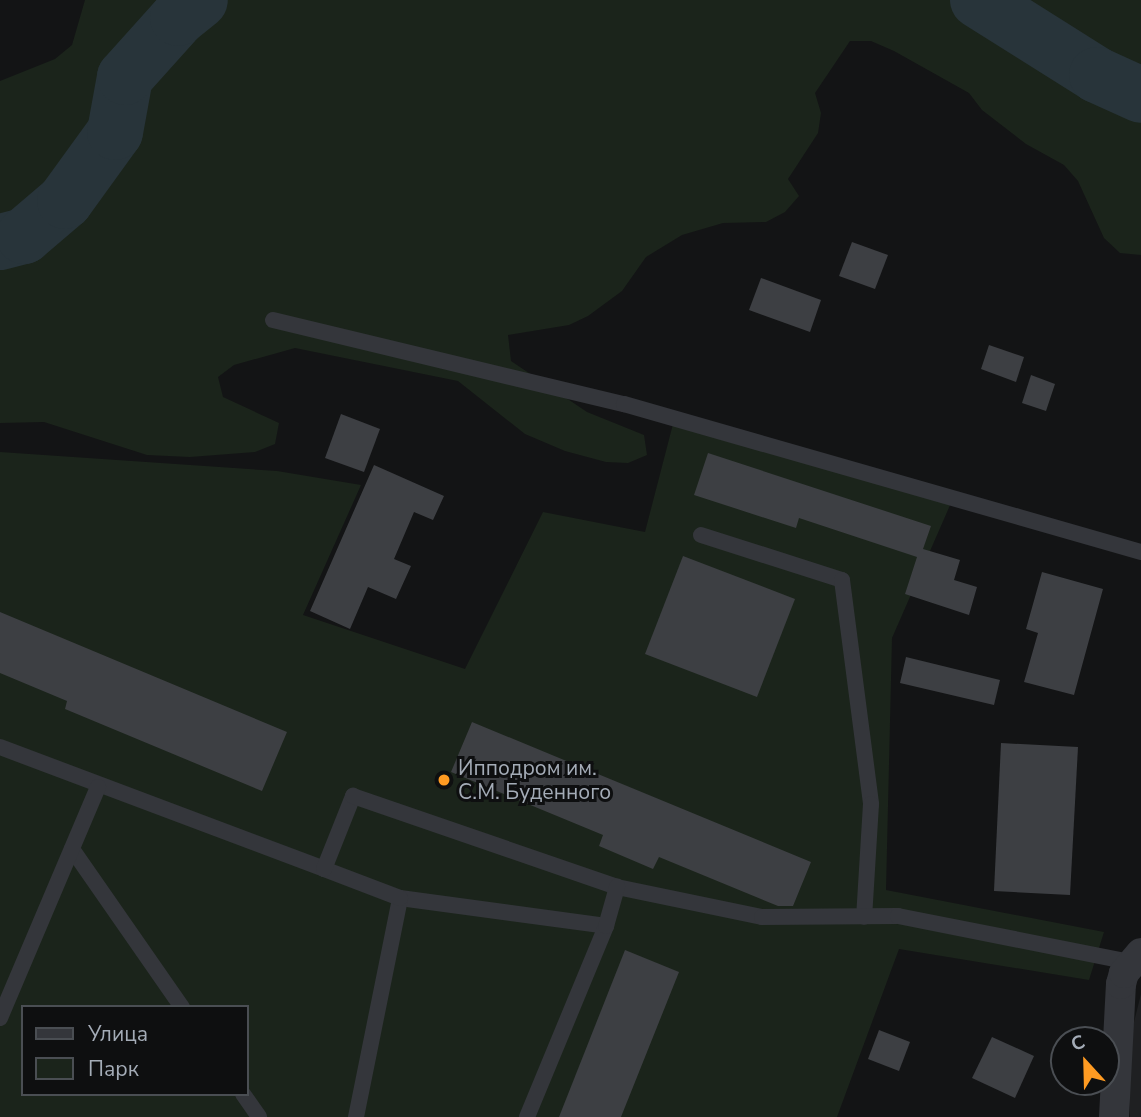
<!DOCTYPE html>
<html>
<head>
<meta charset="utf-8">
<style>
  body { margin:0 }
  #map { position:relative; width:1141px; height:1117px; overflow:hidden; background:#131415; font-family:"Nunito Sans",sans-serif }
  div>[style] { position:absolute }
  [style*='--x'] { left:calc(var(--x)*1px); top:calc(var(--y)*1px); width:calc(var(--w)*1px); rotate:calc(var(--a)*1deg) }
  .built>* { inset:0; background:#1f2022 }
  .green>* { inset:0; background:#1b241b }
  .river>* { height:56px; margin:-28px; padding:0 28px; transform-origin:28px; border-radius:28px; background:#28343a }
  .building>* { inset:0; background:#3d3f43 }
  .lane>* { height:16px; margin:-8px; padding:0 8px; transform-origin:8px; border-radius:8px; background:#34363b }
  .street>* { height:30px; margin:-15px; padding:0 15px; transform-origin:15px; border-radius:15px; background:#34363b }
  .dots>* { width:19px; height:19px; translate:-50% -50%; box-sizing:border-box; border:4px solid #0e0f10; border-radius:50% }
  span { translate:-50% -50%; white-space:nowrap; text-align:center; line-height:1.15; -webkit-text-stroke:6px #0e0f10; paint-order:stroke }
  .poi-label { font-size:21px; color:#a4acb7 }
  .left { translate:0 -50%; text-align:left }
  .legend { position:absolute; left:21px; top:1005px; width:228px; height:91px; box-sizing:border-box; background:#0e0f10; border:2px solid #4a4e53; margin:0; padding:9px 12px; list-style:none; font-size:21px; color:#a4acb7 }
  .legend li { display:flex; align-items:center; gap:14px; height:35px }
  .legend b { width:35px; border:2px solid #4a4e53 }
  .north { position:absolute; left:1050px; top:1026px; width:70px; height:70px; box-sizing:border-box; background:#0e0f10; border:2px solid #4a4e53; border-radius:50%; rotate:338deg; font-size:19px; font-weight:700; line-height:28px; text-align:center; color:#a4acb7 }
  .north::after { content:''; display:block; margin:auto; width:24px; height:32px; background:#ff9b22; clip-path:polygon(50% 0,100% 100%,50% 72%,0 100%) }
</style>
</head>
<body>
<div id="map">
  <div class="built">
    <i style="clip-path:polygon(1141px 994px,1141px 1117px,1130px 1117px,1130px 1038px)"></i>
  </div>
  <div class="green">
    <i style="clip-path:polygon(85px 0,1141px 0,1141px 255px,1120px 253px,1104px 238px,1078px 181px,1064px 165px,1026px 144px,982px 110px,969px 93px,894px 51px,871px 41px,850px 41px,815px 93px,821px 113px,818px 133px,788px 179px,799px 196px,785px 212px,766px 222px,723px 223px,682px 235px,646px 257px,622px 291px,588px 316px,569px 325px,508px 335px,511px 361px,587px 412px,644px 435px,647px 455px,628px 463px,606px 462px,565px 451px,525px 434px,458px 381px,295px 348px,234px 365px,218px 377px,223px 397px,279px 423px,275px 444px,255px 452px,190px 457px,147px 455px,44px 422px,0 423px,0 81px,55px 59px,72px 45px)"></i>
    <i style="clip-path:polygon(evenodd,673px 424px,951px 503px,892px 638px,886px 890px,1104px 932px,1089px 980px,899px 949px,837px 1117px,0 1117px,0 452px,277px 471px,361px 485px,303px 615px,465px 669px,543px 512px,645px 532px,673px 424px,23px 1007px,247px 1007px,247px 1094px,23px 1094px,23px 1007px)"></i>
  </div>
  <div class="river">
    <i style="--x:978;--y:0;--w:141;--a:32.2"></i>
    <i style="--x:1097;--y:75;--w:48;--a:24.4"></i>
    <i style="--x:0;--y:242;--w:25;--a:-14"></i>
    <i style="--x:24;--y:236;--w:54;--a:-40.5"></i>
    <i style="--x:65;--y:201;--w:85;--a:-54.1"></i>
    <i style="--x:115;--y:132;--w:56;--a:-79.7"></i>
    <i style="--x:125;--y:77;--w:79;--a:-48.1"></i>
    <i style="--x:178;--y:18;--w:28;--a:-39"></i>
  </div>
  <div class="building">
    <i style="clip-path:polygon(852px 242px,888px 255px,875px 289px,839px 276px)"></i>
    <i style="clip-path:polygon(761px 278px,821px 300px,810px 332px,749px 310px)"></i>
    <i style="clip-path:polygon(989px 345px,1024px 357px,1016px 382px,981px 369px)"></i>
    <i style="clip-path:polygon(1031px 375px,1055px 384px,1046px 411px,1022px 403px)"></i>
    <i style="clip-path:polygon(341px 414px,380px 429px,364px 472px,325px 458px)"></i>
    <i style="clip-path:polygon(708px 453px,931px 526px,923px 549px,960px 560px,954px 580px,977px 587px,969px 615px,905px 594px,917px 557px,799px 518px,796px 528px,694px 495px)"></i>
    <i style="clip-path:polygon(374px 465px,444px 496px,433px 520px,414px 512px,394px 559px,411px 566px,396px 599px,368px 587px,350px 629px,310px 611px)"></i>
    <i style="clip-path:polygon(683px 556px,795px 599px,757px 697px,645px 654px)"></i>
    <i style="clip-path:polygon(1042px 572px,1103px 589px,1074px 695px,1024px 682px,1038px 633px,1026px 629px)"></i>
    <i style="clip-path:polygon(0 612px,287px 732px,262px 791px,65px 709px,67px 701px,0 673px)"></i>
    <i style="clip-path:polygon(906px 657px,1000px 680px,994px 705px,900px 683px)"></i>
    <i style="clip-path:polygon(472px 722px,811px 862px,793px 906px,778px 906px,659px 857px,653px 869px,599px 846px,603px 835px,451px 772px)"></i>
    <i style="clip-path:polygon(1001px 743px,1078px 747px,1070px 895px,994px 891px)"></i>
    <i style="clip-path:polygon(625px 950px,679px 972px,621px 1117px,559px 1117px)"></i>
    <i style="clip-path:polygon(879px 1030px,910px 1042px,899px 1071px,868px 1059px)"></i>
    <i style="clip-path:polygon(992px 1037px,1034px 1056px,1015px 1098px,972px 1078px)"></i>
  </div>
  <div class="lane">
    <i style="--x:273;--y:320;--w:361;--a:13.5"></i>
    <i style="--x:624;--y:404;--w:538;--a:15.97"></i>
    <i style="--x:701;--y:535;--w:148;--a:17.7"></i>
    <i style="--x:842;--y:580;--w:226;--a:82.6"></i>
    <i style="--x:871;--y:804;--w:113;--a:93.5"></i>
    <i style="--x:0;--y:747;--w:346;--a:20.6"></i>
    <i style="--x:72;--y:849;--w:193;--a:55.2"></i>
    <i style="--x:400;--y:898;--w:208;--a:7.7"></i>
    <i style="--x:0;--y:1018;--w:251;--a:-67"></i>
    <i style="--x:243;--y:1094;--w:28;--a:55"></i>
    <i style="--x:356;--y:1117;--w:223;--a:-78.6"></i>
    <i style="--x:400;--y:898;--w:81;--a:-159.1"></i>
    <i style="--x:324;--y:869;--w:79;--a:-68.3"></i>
    <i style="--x:353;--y:796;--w:279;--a:19"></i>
    <i style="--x:617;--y:887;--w:148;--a:11.7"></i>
    <i style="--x:762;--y:917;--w:136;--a:-0.4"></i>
    <i style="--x:898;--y:916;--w:237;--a:11.2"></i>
    <i style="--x:527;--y:1117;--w:207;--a:-67.5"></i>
    <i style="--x:606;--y:926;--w:41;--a:-74.2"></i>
  </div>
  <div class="street">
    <i style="--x:1114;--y:1117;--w:133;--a:-87"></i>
    <i style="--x:1121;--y:984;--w:11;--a:-75"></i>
    <i style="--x:1124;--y:973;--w:26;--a:-50"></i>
  </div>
  <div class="dots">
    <i style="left:444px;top:780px;background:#ff9b22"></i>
  </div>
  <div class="poi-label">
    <span class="left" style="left:458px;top:780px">Ипподром им.<br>С.М. Буденного</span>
  </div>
  <ul class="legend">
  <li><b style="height:9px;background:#34363b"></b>Улица</li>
  <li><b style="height:19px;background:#1b241b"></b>Парк</li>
  </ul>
  <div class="north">С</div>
</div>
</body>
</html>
